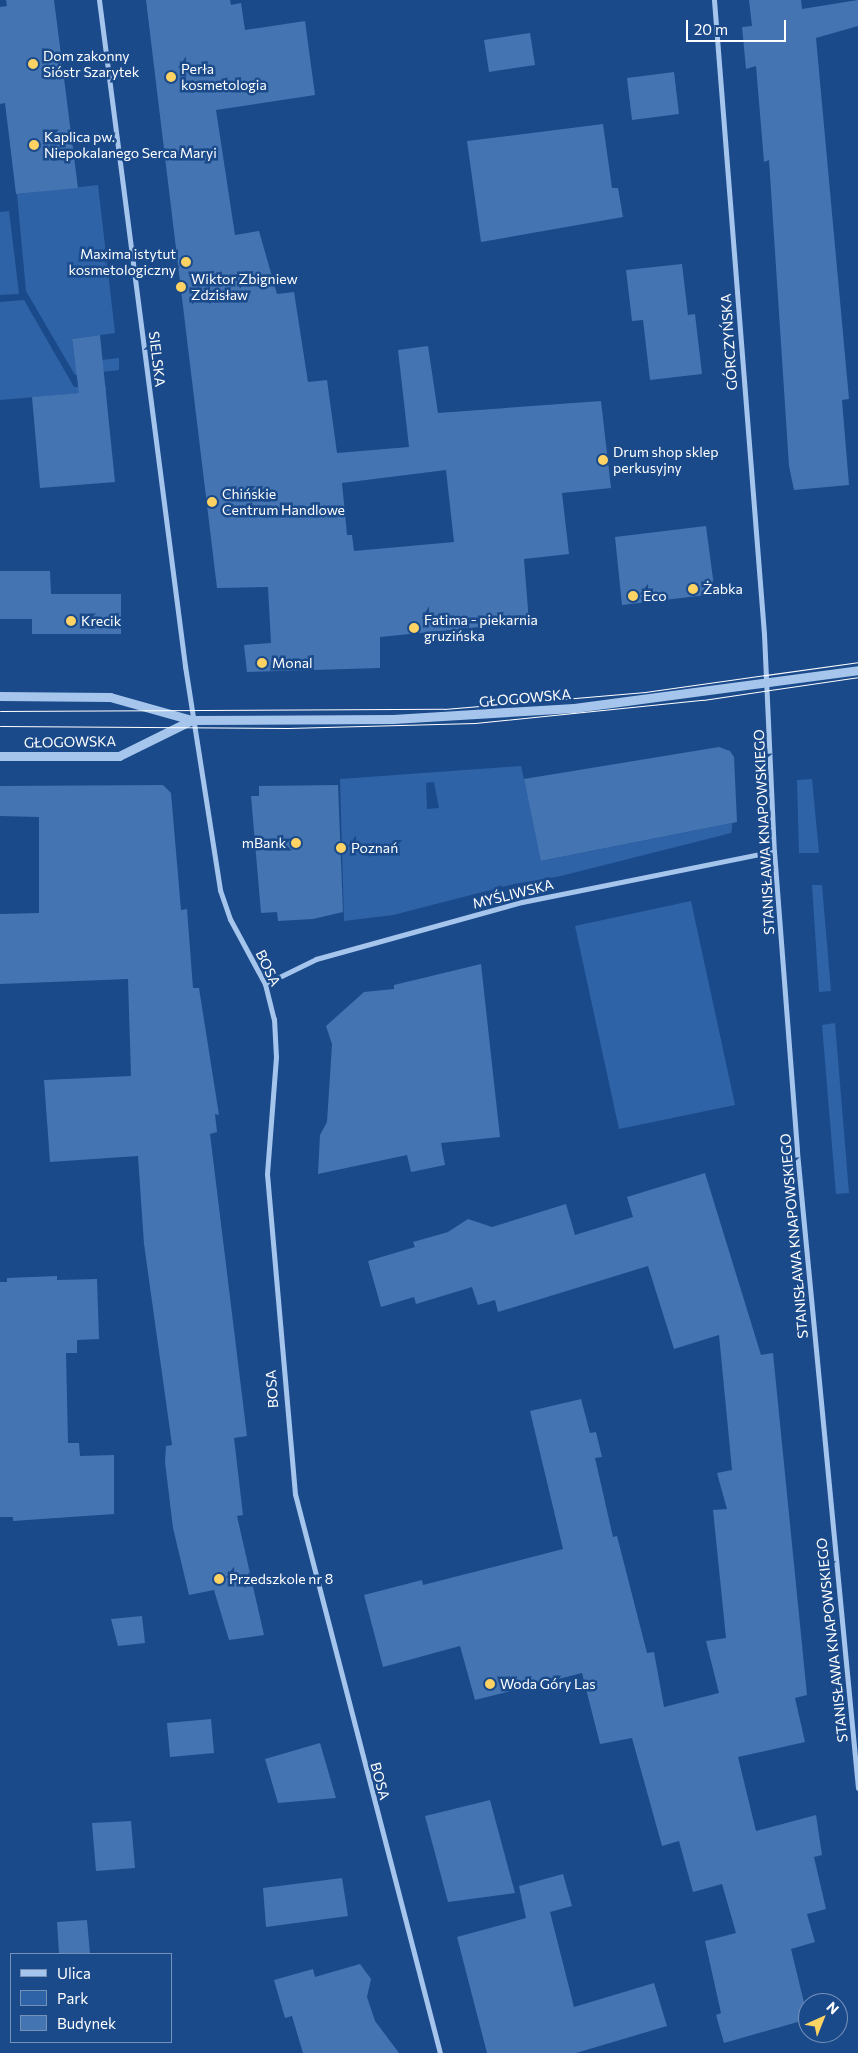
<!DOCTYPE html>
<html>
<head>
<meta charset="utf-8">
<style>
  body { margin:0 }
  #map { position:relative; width:858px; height:2053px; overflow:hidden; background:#1b4a8a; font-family:Commissioner,sans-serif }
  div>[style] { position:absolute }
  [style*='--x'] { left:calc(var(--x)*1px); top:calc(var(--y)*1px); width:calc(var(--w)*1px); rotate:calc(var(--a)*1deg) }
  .green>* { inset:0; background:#2e63a8 }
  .building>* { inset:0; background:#4474b2 }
  .minor>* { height:5px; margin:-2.5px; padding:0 2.5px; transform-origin:2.5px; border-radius:2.5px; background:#a6c5ed }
  .tertiary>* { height:9px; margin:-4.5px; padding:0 4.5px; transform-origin:4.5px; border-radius:4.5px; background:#a6c5ed }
  .tram>* { height:1px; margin:-0.5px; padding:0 0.5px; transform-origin:0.5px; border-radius:0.5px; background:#fff }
  .dots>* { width:14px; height:14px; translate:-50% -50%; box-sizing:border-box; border:2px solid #1b4a8a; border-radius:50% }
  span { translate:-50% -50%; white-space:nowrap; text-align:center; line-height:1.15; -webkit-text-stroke:5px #1b4a8a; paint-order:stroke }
  .poi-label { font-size:14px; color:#fff }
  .left { translate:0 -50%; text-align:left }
  .right { translate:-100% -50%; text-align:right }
  .street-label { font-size:14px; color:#fff }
  .legend { position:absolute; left:10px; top:1953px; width:162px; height:90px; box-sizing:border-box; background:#1b4a8a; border:1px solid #7692b9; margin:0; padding:6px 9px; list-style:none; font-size:15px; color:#fff }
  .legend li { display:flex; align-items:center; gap:10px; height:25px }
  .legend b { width:25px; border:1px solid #7692b9 }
  .north { position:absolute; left:798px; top:1993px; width:50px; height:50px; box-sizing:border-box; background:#1b4a8a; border:1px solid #7692b9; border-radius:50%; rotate:44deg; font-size:14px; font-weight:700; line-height:20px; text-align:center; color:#fff }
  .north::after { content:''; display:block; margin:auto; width:18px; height:22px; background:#fed363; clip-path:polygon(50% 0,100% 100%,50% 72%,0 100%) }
  .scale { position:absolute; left:686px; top:20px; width:100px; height:22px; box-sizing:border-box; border:2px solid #fff; border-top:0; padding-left:6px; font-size:15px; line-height:18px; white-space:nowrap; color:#fff; -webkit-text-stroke:4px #1b4a8a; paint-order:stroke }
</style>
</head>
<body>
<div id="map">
  <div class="green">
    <i style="clip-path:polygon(98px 185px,115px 333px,72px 339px,75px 363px,119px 358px,119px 370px,75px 375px,26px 291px,17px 194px)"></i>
    <i style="clip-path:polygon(9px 211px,19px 294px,0 295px,0 212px)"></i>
    <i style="clip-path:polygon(24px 300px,74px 387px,106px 386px,106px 391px,0 400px,0 302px)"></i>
    <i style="clip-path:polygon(evenodd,521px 766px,542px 861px,732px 823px,732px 829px,731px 833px,561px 876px,514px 884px,393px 915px,344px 921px,340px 779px,521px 766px,434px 782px,439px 808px,427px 809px,426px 783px,434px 782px)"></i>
    <i style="clip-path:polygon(812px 779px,819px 853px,799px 853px,797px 780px)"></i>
    <i style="clip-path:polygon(812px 885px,822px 885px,831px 991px,819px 992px)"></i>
    <i style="clip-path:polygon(691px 901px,735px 1105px,619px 1129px,575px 926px)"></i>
    <i style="clip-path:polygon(835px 1023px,849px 1193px,836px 1194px,822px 1025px)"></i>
  </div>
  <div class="building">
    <i style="clip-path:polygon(6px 0,54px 0,78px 188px,16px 194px,5px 103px,0 104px,0 7px,7px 6px)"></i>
    <i style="clip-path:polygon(evenodd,146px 0,230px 0,231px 5px,241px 3px,245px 30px,305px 21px,315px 95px,216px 110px,235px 235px,259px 231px,277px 294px,294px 292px,308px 382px,327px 380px,337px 453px,409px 447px,398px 350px,428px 346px,438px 413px,601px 401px,611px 488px,562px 493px,569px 554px,524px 559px,529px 622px,380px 637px,380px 668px,247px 672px,244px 645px,271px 643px,268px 587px,217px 588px,146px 0,446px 470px,454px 542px,354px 551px,352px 535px,347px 535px,342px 483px,446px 470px)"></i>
    <i style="clip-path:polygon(749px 0,801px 0,802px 9px,858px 0,858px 26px,816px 38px,849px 399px,842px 400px,849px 485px,794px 490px,789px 466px,769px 160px,764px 162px,756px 66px,746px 69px,742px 27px,752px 26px)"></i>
    <i style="clip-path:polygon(530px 33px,535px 65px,489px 72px,484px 40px)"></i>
    <i style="clip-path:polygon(674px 72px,679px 114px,632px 120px,627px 78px)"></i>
    <i style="clip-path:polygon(603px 124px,612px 188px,618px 188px,623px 217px,481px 242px,467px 141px)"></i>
    <i style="clip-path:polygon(682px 264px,688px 315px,695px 314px,702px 374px,650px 380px,643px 320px,632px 321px,626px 270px)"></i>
    <i style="clip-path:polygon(100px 335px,115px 482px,40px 488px,32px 397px,79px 393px,72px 339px)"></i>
    <i style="clip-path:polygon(706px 526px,715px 594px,622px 605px,615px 537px)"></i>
    <i style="clip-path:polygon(0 571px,50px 571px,51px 594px,121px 594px,121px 634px,32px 634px,32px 619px,0 619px)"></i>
    <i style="clip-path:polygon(719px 747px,730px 751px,734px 757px,737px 822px,541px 861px,524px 779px)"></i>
    <i style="clip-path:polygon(163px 785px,171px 793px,181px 910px,187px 909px,193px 988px,199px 988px,219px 1115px,215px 1114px,217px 1132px,210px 1134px,247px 1436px,234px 1438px,243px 1515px,237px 1516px,264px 1635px,229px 1640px,214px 1590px,189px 1595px,173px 1528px,165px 1462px,166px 1446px,172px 1445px,144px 1244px,138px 1156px,50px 1162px,44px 1080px,131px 1076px,128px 979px,0 984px,0 914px,39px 913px,39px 817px,0 816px,0 786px)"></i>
    <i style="clip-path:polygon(338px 785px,343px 912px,313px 919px,278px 921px,277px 912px,261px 913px,251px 796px,259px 796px,259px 786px)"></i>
    <i style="clip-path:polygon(481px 964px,500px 1137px,441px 1143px,445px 1165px,411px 1172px,407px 1155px,318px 1174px,320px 1135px,327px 1122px,332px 1044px,326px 1026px,364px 992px,394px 989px,394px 985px)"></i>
    <i style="clip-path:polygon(705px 1173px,761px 1355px,773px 1353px,807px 1695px,795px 1698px,805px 1742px,738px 1757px,756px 1831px,816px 1815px,822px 1855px,814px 1857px,826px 1909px,807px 1914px,815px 1942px,791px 1949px,808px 2019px,724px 2043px,716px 2015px,721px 2013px,705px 1941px,736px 1933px,722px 1884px,693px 1892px,679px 1841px,662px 1846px,632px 1738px,600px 1744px,582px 1673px,475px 1700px,460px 1646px,383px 1667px,364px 1595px,422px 1580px,423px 1585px,563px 1549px,530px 1411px,581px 1399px,590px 1433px,596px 1432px,602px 1457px,595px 1458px,613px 1537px,617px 1536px,647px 1653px,654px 1652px,664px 1707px,719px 1693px,706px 1641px,726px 1638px,713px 1510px,727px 1509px,717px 1473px,732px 1470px,719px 1335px,674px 1349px,648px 1266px,498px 1312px,495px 1300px,478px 1305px,472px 1287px,416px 1304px,414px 1297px,381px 1307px,368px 1261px,415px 1247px,413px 1242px,448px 1232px,468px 1219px,492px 1227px,566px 1204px,575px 1235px,633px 1217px,627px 1197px)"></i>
    <i style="clip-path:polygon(57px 1276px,57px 1280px,97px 1279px,99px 1339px,77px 1340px,77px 1353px,66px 1353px,68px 1443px,79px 1443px,80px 1456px,114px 1455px,114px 1514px,13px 1521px,13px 1517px,0 1517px,0 1282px,7px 1282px,7px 1278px)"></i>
    <i style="clip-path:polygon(142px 1616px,145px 1643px,118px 1646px,111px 1619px)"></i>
    <i style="clip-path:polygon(211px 1719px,214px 1753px,170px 1757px,167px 1723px)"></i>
    <i style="clip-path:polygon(320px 1743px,336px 1798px,278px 1803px,265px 1759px)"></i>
    <i style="clip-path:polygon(490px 1800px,515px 1893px,448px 1902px,425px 1816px)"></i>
    <i style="clip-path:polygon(131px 1821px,135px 1868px,96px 1871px,92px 1823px)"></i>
    <i style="clip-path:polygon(563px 1874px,572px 1906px,550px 1912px,574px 2007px,654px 1983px,667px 2026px,576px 2053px,487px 2053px,457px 1937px,526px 1918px,519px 1886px)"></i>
    <i style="clip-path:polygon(342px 1878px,348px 1916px,266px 1927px,263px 1888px)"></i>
    <i style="clip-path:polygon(87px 1920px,90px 1954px,59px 1954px,57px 1922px)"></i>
    <i style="clip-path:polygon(360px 1964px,371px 1979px,367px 1997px,375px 2021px,399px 2053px,303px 2053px,292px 2016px,285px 2018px,274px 1980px,313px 1969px,315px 1977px)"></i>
  </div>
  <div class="minor">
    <i style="--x:99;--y:0;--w:672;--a:82.64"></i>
    <i style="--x:185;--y:666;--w:227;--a:81.1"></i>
    <i style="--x:220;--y:890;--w:31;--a:71"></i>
    <i style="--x:230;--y:919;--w:74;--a:61.7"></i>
    <i style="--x:265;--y:984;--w:36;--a:76"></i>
    <i style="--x:274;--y:1019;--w:38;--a:87"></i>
    <i style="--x:276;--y:1057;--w:117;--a:94.4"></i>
    <i style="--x:267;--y:1174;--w:321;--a:85"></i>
    <i style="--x:295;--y:1494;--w:577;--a:75.46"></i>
    <i style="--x:714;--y:0;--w:636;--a:85.49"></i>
    <i style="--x:764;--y:634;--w:217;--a:87.4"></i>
    <i style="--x:774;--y:851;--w:302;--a:85.6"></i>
    <i style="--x:797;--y:1152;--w:639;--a:84.52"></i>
    <i style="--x:265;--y:984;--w:57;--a:-26.1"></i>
    <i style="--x:316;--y:959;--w:214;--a:-15.5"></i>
    <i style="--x:522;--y:902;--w:257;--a:-11.4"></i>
  </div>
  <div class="tertiary">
    <i style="--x:0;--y:696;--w:110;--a:0.5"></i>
    <i style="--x:110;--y:697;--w:85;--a:15.7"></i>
    <i style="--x:192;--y:720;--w:201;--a:-0.3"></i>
    <i style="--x:393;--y:719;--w:181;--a:-3.5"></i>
    <i style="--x:574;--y:708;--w:287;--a:-7.6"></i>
    <i style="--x:0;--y:756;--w:119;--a:0"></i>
    <i style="--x:119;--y:756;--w:81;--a:-26.3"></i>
  </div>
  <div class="tram">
    <i style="--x:0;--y:711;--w:444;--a:-0.3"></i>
    <i style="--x:444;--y:709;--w:202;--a:-4.8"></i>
    <i style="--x:645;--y:692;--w:215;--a:-8"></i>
    <i style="--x:0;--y:726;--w:288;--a:0.4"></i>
    <i style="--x:288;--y:728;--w:187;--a:-1.5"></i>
    <i style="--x:475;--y:723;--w:229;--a:-5.8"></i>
    <i style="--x:703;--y:700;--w:157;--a:-8.4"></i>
  </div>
  <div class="dots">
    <i style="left:33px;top:64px;background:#fed363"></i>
    <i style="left:171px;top:77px;background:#fed363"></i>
    <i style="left:34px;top:145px;background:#fed363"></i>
    <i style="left:186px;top:262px;background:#fed363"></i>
    <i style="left:181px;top:287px;background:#fed363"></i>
    <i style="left:603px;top:460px;background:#fed363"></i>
    <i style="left:212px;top:502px;background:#fed363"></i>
    <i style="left:693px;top:589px;background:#fed363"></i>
    <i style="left:633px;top:596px;background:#fed363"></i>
    <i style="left:71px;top:621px;background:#fed363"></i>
    <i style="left:414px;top:628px;background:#fed363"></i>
    <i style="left:262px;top:663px;background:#fed363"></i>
    <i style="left:296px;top:843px;background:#fed363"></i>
    <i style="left:341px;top:848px;background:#fed363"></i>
    <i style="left:219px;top:1579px;background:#fed363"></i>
    <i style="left:490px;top:1684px;background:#fed363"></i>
  </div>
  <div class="poi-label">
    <span class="left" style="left:43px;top:64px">Dom zakonny<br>Sióstr Szarytek</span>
    <span class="left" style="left:181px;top:77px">Perła<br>kosmetologia</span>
    <span class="left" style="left:44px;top:145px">Kaplica pw.<br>Niepokalanego Serca Maryi</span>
    <span class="right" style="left:176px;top:262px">Maxima istytut<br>kosmetologiczny</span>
    <span class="left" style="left:191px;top:287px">Wiktor Zbigniew<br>Zdzisław</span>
    <span class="left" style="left:613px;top:460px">Drum shop sklep<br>perkusyjny</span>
    <span class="left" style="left:222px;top:502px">Chińskie<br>Centrum Handlowe</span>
    <span class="left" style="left:703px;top:589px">Żabka</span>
    <span class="left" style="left:643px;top:596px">Eco</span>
    <span class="left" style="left:424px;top:628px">Fatima - piekarnia<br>gruzińska</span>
    <span class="left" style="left:81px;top:621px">Krecik</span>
    <span class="left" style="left:272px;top:663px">Monal</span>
    <span class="right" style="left:286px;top:843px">mBank</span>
    <span class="left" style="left:351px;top:848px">Poznań</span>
    <span class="left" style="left:229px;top:1579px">Przedszkole nr 8</span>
    <span class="left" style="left:500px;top:1684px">Woda Góry Las</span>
  </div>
  <div class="street-label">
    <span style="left:729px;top:342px;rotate:-94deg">GÓRCZYŃSKA</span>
    <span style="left:157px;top:359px;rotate:83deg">SIELSKA</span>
    <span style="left:525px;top:698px;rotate:-5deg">GŁOGOWSKA</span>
    <span style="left:70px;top:742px;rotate:-1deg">GŁOGOWSKA</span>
    <span style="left:764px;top:832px;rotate:-93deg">STANISŁAWA KNAPOWSKIEGO</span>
    <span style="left:513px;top:894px;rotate:-14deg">MYŚLIWSKA</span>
    <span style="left:268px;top:968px;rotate:64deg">BOSA</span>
    <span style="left:794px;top:1236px;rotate:-95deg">STANISŁAWA KNAPOWSKIEGO</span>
    <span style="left:272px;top:1389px;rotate:-94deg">BOSA</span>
    <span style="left:832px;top:1640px;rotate:-96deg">STANISŁAWA KNAPOWSKIEGO</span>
    <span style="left:380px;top:1781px;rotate:75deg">BOSA</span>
  </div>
  <ul class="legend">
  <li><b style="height:6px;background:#a6c5ed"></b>Ulica</li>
  <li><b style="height:14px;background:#2e63a8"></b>Park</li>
  <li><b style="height:14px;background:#4474b2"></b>Budynek</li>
  </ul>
  <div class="north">N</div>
  <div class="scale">20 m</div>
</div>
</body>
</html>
